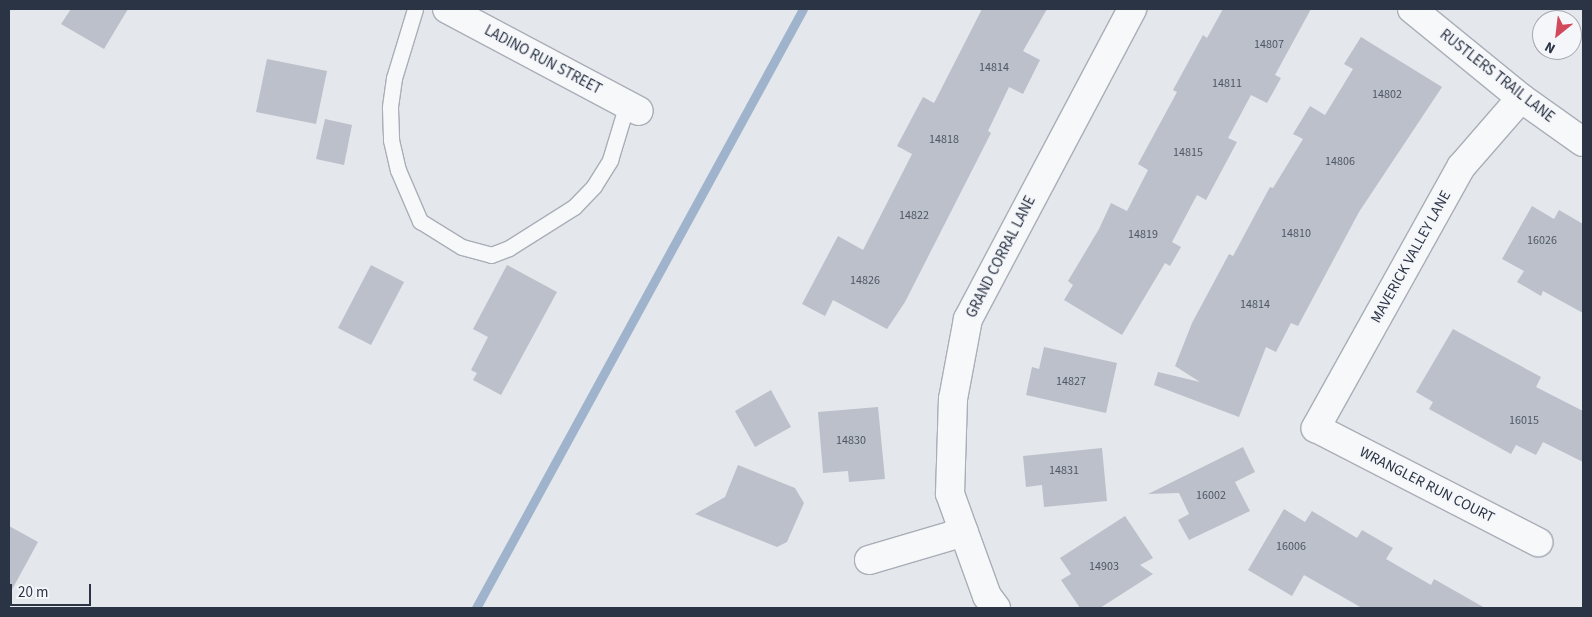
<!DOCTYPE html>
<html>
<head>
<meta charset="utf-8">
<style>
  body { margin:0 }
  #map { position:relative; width:1592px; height:617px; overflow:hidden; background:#e4e7ec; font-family:"Source Sans 3",sans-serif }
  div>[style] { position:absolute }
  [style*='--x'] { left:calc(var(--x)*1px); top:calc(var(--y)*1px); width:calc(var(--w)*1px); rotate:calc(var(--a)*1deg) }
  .stream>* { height:9px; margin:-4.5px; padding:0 4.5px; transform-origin:4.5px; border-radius:4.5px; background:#9fb4cc }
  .building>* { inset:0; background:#bbc0ca }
  .roads { filter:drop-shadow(1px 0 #a9aeb7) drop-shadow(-1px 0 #a9aeb7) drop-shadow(0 1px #a9aeb7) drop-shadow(0 -1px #a9aeb7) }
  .lane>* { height:15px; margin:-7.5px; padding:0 7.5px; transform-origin:7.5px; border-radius:7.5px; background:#f7f8fa }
  .street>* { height:28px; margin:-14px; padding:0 14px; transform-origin:14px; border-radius:14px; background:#f7f8fa }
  span { translate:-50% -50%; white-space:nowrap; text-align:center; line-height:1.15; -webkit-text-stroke:4px #f4f6f9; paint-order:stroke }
  .number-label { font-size:12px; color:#4f5766 }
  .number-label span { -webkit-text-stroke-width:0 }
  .street-label { font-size:15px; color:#2b3445 }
  .frame { position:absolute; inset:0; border:10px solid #2b3445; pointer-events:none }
  .north { position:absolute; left:1532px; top:10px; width:50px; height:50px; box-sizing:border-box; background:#f4f6f9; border:1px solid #a4a8b1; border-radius:50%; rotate:209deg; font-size:14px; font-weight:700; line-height:20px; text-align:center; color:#2b3445 }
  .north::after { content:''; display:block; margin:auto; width:18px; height:22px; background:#d1495b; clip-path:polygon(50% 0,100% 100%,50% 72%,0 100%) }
  .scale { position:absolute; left:10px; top:584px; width:81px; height:22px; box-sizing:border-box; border:2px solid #2b3445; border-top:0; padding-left:6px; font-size:15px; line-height:18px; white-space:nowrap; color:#2b3445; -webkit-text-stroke:4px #f4f6f9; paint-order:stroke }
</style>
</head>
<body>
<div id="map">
  <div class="stream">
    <i style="--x:476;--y:608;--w:682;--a:-61.37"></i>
  </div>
  <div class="building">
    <i style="clip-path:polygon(71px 9px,128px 9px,104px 49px,61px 24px)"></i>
    <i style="clip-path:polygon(982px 9px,1047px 9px,1023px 51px,1040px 60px,1023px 94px,1009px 87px,988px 131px,991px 133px,905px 302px,887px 329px,833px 300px,825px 316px,802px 304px,838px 236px,863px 250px,912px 154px,897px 146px,923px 97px,934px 103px)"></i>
    <i style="clip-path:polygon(1223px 9px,1311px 9px,1275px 75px,1281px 78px,1267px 103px,1251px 95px,1228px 138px,1237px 142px,1206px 200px,1197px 195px,1172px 242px,1181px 247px,1170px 266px,1165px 263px,1122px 335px,1064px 300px,1073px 285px,1068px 281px,1099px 229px,1111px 203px,1127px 211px,1148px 170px,1138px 164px,1177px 92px,1173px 90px,1203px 35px,1207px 38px)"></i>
    <i style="clip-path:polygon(1361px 37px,1442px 87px,1359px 212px,1298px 326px,1291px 323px,1276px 352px,1266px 347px,1239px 417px,1154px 385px,1158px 372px,1200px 382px,1175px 366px,1192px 323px,1229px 254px,1233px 256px,1270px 187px,1273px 188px,1303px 139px,1293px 134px,1310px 106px,1325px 115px,1353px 69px,1344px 64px)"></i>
    <i style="clip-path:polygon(267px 59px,327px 71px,316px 124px,256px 112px)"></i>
    <i style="clip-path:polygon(325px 119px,352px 125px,344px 165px,316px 159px)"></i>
    <i style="clip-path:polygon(1532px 206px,1554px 219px,1559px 210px,1583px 224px,1583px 313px,1543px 291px,1541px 296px,1517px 282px,1524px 271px,1502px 259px)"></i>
    <i style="clip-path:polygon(371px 265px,404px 282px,371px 345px,338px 328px)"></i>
    <i style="clip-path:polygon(507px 265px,557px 292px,501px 395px,473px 380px,477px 373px,471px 370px,488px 337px,473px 329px)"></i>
    <i style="clip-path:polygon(1453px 329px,1541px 377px,1536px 387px,1583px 411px,1583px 462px,1543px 442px,1536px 455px,1516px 445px,1511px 454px,1429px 409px,1433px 402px,1416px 392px)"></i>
    <i style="clip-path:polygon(1044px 347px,1117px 363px,1106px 413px,1026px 395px,1032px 367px,1039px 369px)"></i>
    <i style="clip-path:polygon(771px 390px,791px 427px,755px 447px,735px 411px)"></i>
    <i style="clip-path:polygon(878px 407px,885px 479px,849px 482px,848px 471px,823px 473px,818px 412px)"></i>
    <i style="clip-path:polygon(1243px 447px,1255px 472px,1235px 482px,1250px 511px,1189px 540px,1178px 520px,1189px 514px,1179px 493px,1148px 494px)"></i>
    <i style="clip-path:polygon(1102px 448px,1107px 501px,1044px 507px,1042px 485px,1026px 487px,1023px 456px)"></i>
    <i style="clip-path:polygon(738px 465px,795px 488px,804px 503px,787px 542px,777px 547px,695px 514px,725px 497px)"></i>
    <i style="clip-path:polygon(1284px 509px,1305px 522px,1312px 511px,1357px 538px,1362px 530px,1393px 548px,1386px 559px,1431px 585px,1434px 579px,1485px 608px,1362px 608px,1304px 575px,1292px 596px,1248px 570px)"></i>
    <i style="clip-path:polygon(1125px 516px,1153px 558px,1140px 565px,1153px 574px,1100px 608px,1080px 608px,1061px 580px,1071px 574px,1060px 558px)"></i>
    <i style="clip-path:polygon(9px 526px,38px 542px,9px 595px)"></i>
  </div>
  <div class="roads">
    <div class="lane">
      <i style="--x:415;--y:9;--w:72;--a:106.9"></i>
      <i style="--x:394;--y:78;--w:30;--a:98"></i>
      <i style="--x:390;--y:108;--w:32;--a:88"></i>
      <i style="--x:391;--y:140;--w:31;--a:77"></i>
      <i style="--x:398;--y:170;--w:56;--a:66.7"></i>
      <i style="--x:420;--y:221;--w:49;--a:31.8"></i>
      <i style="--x:462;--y:247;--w:30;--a:15"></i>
      <i style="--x:491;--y:255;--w:19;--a:-21"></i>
      <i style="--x:509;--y:248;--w:77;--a:-32.2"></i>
      <i style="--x:574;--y:207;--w:29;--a:-46"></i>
      <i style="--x:594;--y:186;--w:31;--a:-58"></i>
      <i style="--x:610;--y:160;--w:59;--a:-73.1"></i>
    </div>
    <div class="street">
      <i style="--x:447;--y:9;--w:217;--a:28"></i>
      <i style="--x:1412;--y:9;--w:141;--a:39.2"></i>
      <i style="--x:1521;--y:98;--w:76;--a:35.4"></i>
      <i style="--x:1521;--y:98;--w:91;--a:131"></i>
      <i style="--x:1461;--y:167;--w:299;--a:119.1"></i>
      <i style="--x:1316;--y:428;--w:250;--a:27.2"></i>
      <i style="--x:869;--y:560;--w:99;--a:-16.4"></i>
      <i style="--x:996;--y:608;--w:15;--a:-127"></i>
      <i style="--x:987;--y:596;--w:109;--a:-109.9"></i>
      <i style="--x:950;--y:494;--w:95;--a:-88.2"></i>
      <i style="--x:953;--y:399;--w:81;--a:-79.4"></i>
      <i style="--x:968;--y:319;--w:351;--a:-62.1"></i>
    </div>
  </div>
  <div class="number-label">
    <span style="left:1269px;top:45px">14807</span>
    <span style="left:994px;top:68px">14814</span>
    <span style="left:1227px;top:84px">14811</span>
    <span style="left:1387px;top:95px">14802</span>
    <span style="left:944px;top:140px">14818</span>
    <span style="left:1188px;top:153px">14815</span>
    <span style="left:1340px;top:162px">14806</span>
    <span style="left:914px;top:216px">14822</span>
    <span style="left:1296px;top:234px">14810</span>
    <span style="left:1143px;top:235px">14819</span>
    <span style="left:1542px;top:241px">16026</span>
    <span style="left:865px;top:281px">14826</span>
    <span style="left:1255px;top:305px">14814</span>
    <span style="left:1071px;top:382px">14827</span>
    <span style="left:1524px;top:421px">16015</span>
    <span style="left:851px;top:441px">14830</span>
    <span style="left:1064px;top:471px">14831</span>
    <span style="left:1211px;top:496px">16002</span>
    <span style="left:1291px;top:547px">16006</span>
    <span style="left:1104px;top:567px">14903</span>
  </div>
  <div class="street-label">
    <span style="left:543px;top:60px;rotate:28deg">LADINO RUN STREET</span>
    <span style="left:1497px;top:76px;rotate:38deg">RUSTLERS TRAIL LANE</span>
    <span style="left:1001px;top:257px;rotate:-63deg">GRAND CORRAL LANE</span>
    <span style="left:1411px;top:257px;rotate:-61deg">MAVERICK VALLEY LANE</span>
    <span style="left:1427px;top:485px;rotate:27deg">WRANGLER RUN COURT</span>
  </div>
  <div class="frame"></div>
  <div class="north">N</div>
  <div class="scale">20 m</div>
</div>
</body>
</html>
